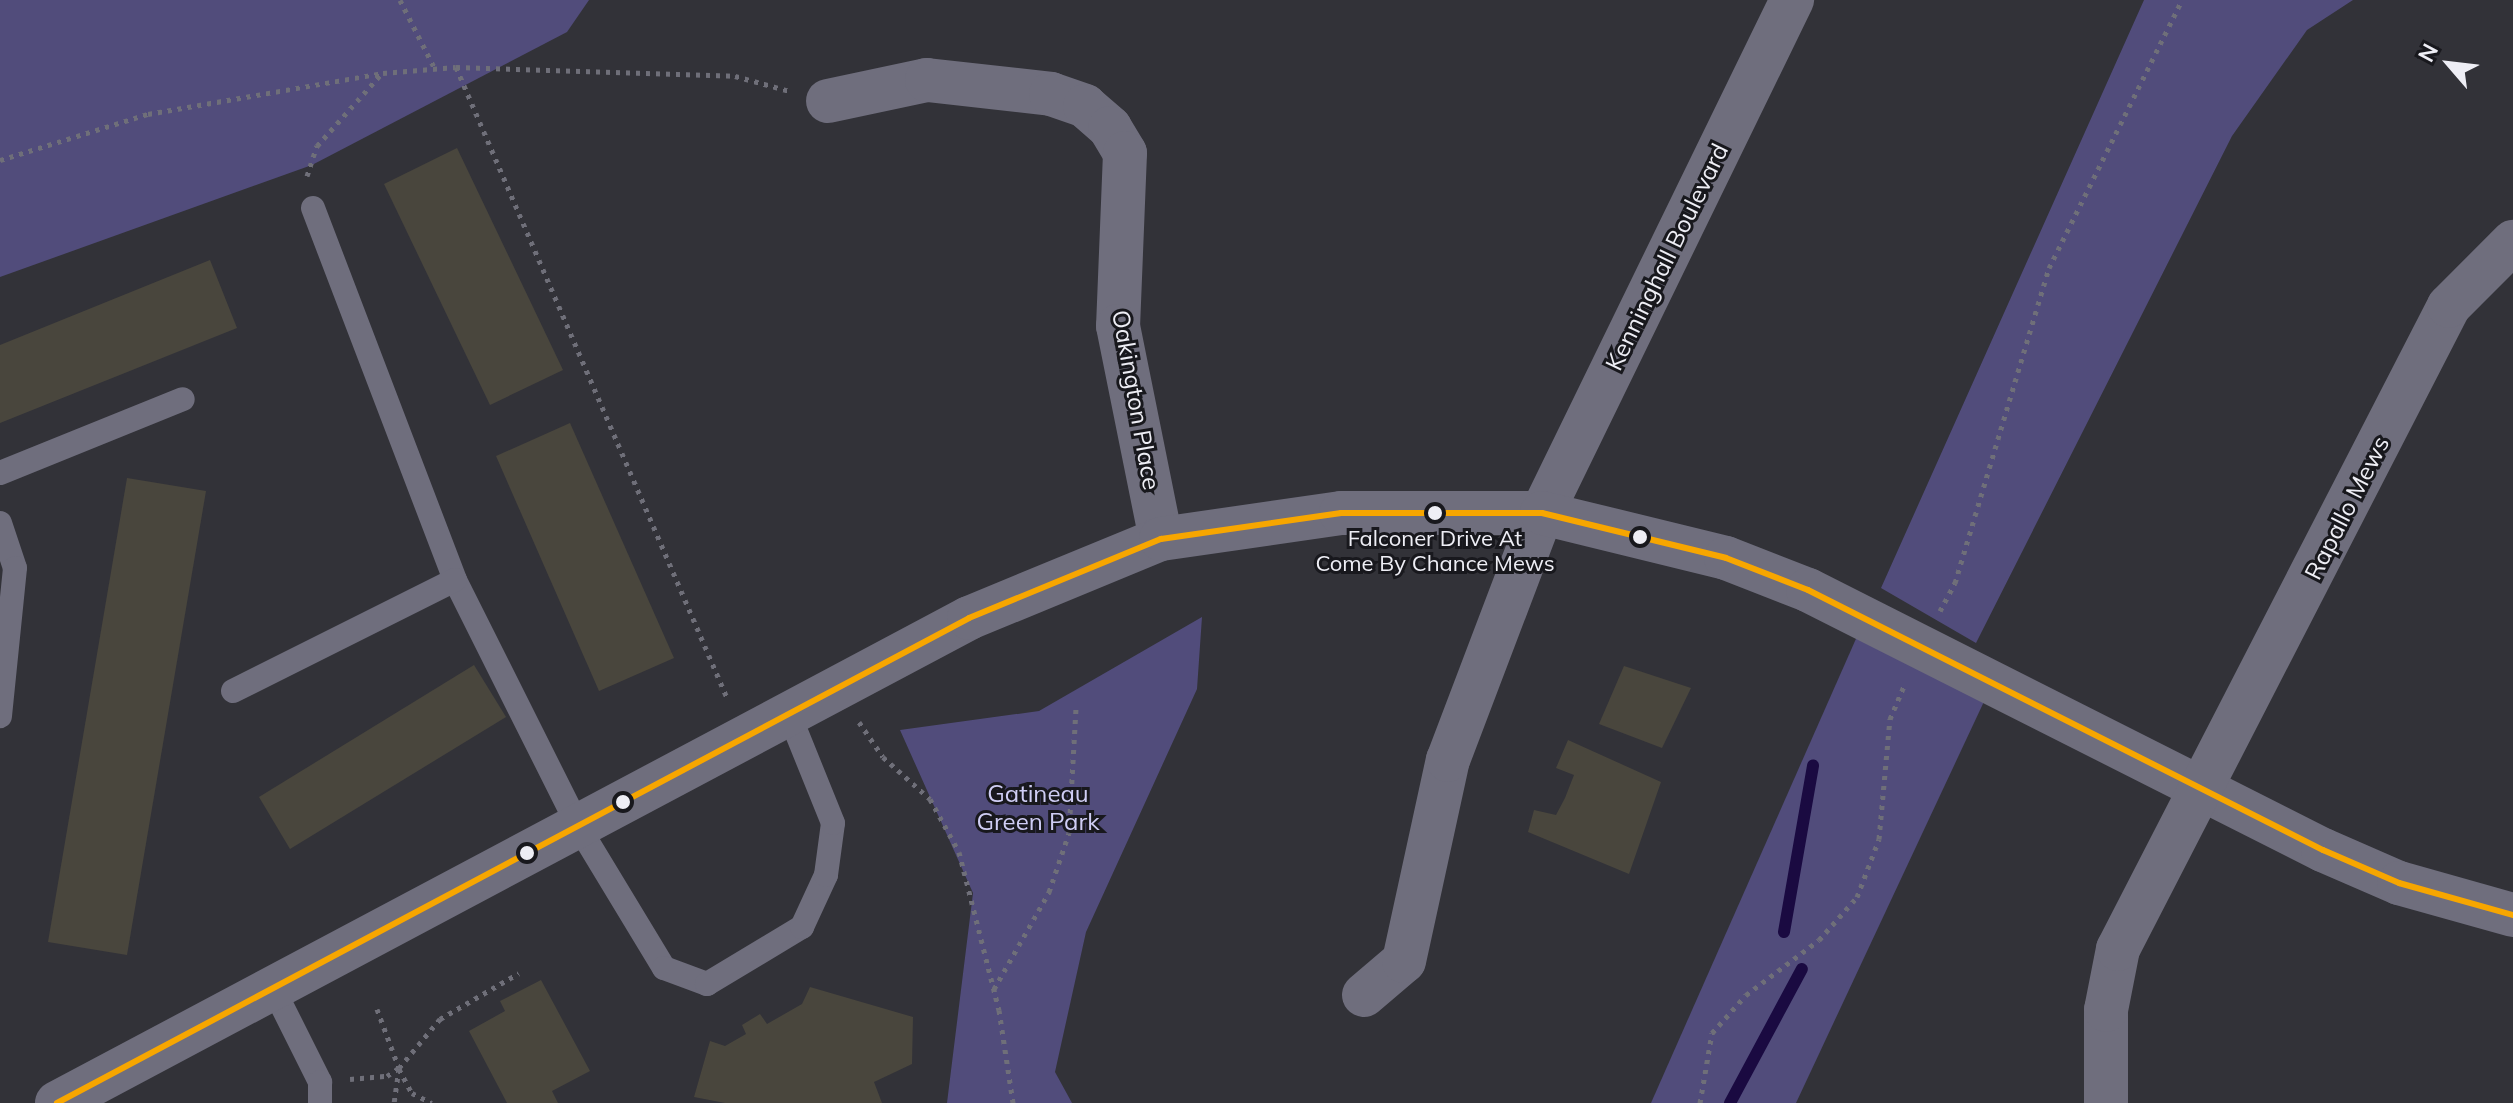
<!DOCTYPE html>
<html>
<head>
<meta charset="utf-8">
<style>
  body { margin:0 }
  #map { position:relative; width:2513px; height:1103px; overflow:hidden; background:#323238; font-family:Mulish,sans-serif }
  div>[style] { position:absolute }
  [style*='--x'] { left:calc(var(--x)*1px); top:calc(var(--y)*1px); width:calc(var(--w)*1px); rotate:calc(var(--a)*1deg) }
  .green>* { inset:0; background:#514c7b }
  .stream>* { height:12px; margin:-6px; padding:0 6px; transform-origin:6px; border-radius:6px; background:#1a0a41 }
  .building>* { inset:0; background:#49463d }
  .path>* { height:5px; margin-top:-2.5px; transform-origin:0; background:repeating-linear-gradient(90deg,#6f6f79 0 4px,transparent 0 10px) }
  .service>* { height:24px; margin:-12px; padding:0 12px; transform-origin:12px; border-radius:12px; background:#6f6e7d }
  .minor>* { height:44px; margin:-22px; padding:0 22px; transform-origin:22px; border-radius:22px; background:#6f6e7d }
  .bus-1>* { height:6px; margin:-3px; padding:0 3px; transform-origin:3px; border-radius:3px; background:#f7a600 }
  .dots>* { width:22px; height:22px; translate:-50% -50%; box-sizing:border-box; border:4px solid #18181d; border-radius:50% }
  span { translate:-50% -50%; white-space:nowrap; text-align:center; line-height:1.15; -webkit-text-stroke:6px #18181d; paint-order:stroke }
  .bus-label { font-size:22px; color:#eeeef5 }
  .street-label { font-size:24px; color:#eeeef5 }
  .park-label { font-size:24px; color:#cfcdf4 }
  .north { position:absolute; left:2409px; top:24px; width:80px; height:80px; -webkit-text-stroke:6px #18181d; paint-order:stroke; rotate:298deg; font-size:22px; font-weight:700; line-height:32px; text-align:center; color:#eeeef5 }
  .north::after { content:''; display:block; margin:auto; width:28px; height:36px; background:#eeeef5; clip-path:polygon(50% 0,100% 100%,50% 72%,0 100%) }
</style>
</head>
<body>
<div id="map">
  <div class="green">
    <i style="clip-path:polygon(0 0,589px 0,567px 32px,312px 165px,0 277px)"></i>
    <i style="clip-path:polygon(2144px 0,2353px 0,2307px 30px,2232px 136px,1976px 643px,1881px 588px)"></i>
    <i style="clip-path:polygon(1202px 617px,1197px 689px,1086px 932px,1055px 1072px,1072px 1103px,947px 1103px,973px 893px,900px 730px,1039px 711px)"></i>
    <i style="clip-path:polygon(1859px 632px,1988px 693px,1796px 1103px,1651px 1103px)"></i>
  </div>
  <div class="stream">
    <i style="--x:1784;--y:932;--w:169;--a:-80.1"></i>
    <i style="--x:1730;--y:1103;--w:152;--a:-61.8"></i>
  </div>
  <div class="building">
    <i style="clip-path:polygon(457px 148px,563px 370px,490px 405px,384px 184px)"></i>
    <i style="clip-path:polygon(210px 260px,237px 328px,0 423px,0 345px)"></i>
    <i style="clip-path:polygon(570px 423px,674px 658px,599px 691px,496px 456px)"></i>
    <i style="clip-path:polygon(127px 478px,206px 491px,127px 955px,48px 942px)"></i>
    <i style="clip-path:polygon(474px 665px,506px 717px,290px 849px,259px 797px)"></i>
    <i style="clip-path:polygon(1624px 666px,1691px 688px,1662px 748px,1599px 724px)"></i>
    <i style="clip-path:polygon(1568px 740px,1661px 782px,1629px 874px,1528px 832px,1534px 810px,1556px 815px,1565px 798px,1574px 775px,1556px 768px)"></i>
    <i style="clip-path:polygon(541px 980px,590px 1071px,552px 1091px,558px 1103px,507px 1103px,469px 1031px,505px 1011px,500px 1001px)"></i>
    <i style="clip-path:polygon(810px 987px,913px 1017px,912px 1064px,874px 1082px,882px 1103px,725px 1103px,694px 1097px,710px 1041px,725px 1046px,746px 1034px,742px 1025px,760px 1014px,767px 1024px,802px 1004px)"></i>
  </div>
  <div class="path">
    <i style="--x:400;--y:0;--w:77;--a:63.1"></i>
    <i style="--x:456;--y:67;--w:689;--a:66.75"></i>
    <i style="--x:0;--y:160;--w:155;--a:-17.3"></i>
    <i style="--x:148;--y:114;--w:239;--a:-9.9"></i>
    <i style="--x:383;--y:73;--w:73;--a:-4.7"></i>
    <i style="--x:456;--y:67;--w:279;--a:1.8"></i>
    <i style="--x:735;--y:76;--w:57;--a:15.3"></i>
    <i style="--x:307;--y:176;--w:32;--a:-72"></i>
    <i style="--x:317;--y:146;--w:98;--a:-48.3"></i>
    <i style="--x:1940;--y:611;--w:32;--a:-62"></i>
    <i style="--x:1955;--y:583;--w:329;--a:-73.4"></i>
    <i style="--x:2049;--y:268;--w:299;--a:-63.6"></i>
    <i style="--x:859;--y:722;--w:42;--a:55.6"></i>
    <i style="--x:883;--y:757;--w:63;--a:41.8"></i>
    <i style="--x:930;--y:799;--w:60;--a:61.3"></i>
    <i style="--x:959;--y:852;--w:163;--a:75.8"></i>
    <i style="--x:999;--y:1010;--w:94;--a:81.4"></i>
    <i style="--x:994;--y:989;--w:112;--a:-60.4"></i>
    <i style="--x:1049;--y:892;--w:62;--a:-71.3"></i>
    <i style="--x:1069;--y:833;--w:124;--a:-86.8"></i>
    <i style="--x:377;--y:1009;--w:63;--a:69.6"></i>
    <i style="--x:399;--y:1068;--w:35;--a:98"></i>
    <i style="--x:399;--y:1069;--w:27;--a:62"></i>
    <i style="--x:412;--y:1093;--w:22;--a:27"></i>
    <i style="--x:350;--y:1079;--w:37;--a:-5"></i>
    <i style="--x:387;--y:1076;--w:14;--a:-34"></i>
    <i style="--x:399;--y:1068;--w:64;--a:-50.1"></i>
    <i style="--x:440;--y:1019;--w:91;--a:-30.2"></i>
    <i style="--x:1700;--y:1103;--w:71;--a:-80.3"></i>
    <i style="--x:1712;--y:1033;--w:51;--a:-48.2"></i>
    <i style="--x:1746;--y:995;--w:91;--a:-37"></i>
    <i style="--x:1819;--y:940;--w:57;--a:-48.5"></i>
    <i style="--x:1857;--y:897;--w:62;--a:-69.2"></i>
    <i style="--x:1879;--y:839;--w:121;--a:-84.8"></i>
    <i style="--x:1890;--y:719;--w:38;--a:-67"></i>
  </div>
  <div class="service">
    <i style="--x:313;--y:208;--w:398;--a:69.1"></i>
    <i style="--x:455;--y:580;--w:275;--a:63.4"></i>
    <i style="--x:578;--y:826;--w:166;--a:58.8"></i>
    <i style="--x:664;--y:968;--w:46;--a:20.4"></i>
    <i style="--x:707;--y:984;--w:111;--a:-31"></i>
    <i style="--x:802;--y:927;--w:57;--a:-65.2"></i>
    <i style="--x:826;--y:875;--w:52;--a:-82.3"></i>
    <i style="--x:833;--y:823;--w:118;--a:-112"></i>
    <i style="--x:0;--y:473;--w:197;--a:-22"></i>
    <i style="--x:0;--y:523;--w:47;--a:71.6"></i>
    <i style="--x:15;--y:568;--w:149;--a:95.8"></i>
    <i style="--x:233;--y:691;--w:248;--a:-26.6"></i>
    <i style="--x:275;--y:992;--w:101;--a:63.4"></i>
    <i style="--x:320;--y:1082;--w:21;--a:90"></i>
  </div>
  <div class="minor">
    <i style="--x:828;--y:101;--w:101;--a:-12"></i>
    <i style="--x:927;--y:80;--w:125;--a:6.4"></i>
    <i style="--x:1051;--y:94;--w:36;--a:19"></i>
    <i style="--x:1085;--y:106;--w:33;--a:41"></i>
    <i style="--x:1110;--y:128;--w:29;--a:59"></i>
    <i style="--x:1125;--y:153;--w:173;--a:92.3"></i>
    <i style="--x:1118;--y:326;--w:217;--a:78.6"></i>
    <i style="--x:1364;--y:995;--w:52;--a:-40.4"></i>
    <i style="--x:1404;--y:961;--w:206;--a:-77.7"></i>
    <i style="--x:1448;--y:760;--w:264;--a:-69.2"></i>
    <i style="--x:1542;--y:513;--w:571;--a:-64.02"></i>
    <i style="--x:57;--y:1103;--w:1033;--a:-28"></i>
    <i style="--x:969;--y:618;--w:208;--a:-22.4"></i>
    <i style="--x:1161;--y:539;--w:182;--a:-8.2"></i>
    <i style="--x:1341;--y:513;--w:201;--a:0"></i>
    <i style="--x:1542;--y:513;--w:189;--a:13.7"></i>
    <i style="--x:1726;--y:558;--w:88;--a:21.3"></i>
    <i style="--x:1808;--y:590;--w:577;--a:26.79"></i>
    <i style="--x:2323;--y:850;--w:83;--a:23.5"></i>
    <i style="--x:2399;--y:883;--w:118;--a:15.7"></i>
    <i style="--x:2106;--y:1103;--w:93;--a:-90"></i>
    <i style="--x:2106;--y:1010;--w:62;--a:-78.9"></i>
    <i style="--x:2118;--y:949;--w:723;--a:-62.76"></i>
    <i style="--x:2449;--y:306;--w:91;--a:-45"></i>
  </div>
  <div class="bus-1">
    <i style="--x:57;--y:1103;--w:1033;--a:-28"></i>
    <i style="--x:969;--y:618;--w:208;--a:-22.4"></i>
    <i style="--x:1161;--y:539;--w:182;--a:-8.2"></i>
    <i style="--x:1341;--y:513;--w:201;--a:0"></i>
    <i style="--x:1542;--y:513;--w:189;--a:13.7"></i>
    <i style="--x:1726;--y:558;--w:88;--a:21.3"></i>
    <i style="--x:1808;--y:590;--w:577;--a:26.79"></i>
    <i style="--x:2323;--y:850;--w:83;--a:23.5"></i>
    <i style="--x:2399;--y:883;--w:118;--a:15.7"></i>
  </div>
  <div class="dots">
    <i style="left:1435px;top:513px;background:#eeeef5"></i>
    <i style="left:1640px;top:537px;background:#eeeef5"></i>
    <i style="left:623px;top:802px;background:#eeeef5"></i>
    <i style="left:527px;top:853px;background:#eeeef5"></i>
  </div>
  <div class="bus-label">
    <span style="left:1435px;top:551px">Falconer Drive At<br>Come By Chance Mews</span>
  </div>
  <div class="street-label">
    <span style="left:1667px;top:257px;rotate:-64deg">Kenninghall Boulevard</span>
    <span style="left:1136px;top:400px;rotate:80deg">Oakington Place</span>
    <span style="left:2347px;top:508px;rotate:-63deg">Rapallo Mews</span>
  </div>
  <div class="park-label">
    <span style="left:1038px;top:808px">Gatineau<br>Green Park</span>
  </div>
  <div class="north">N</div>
</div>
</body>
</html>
